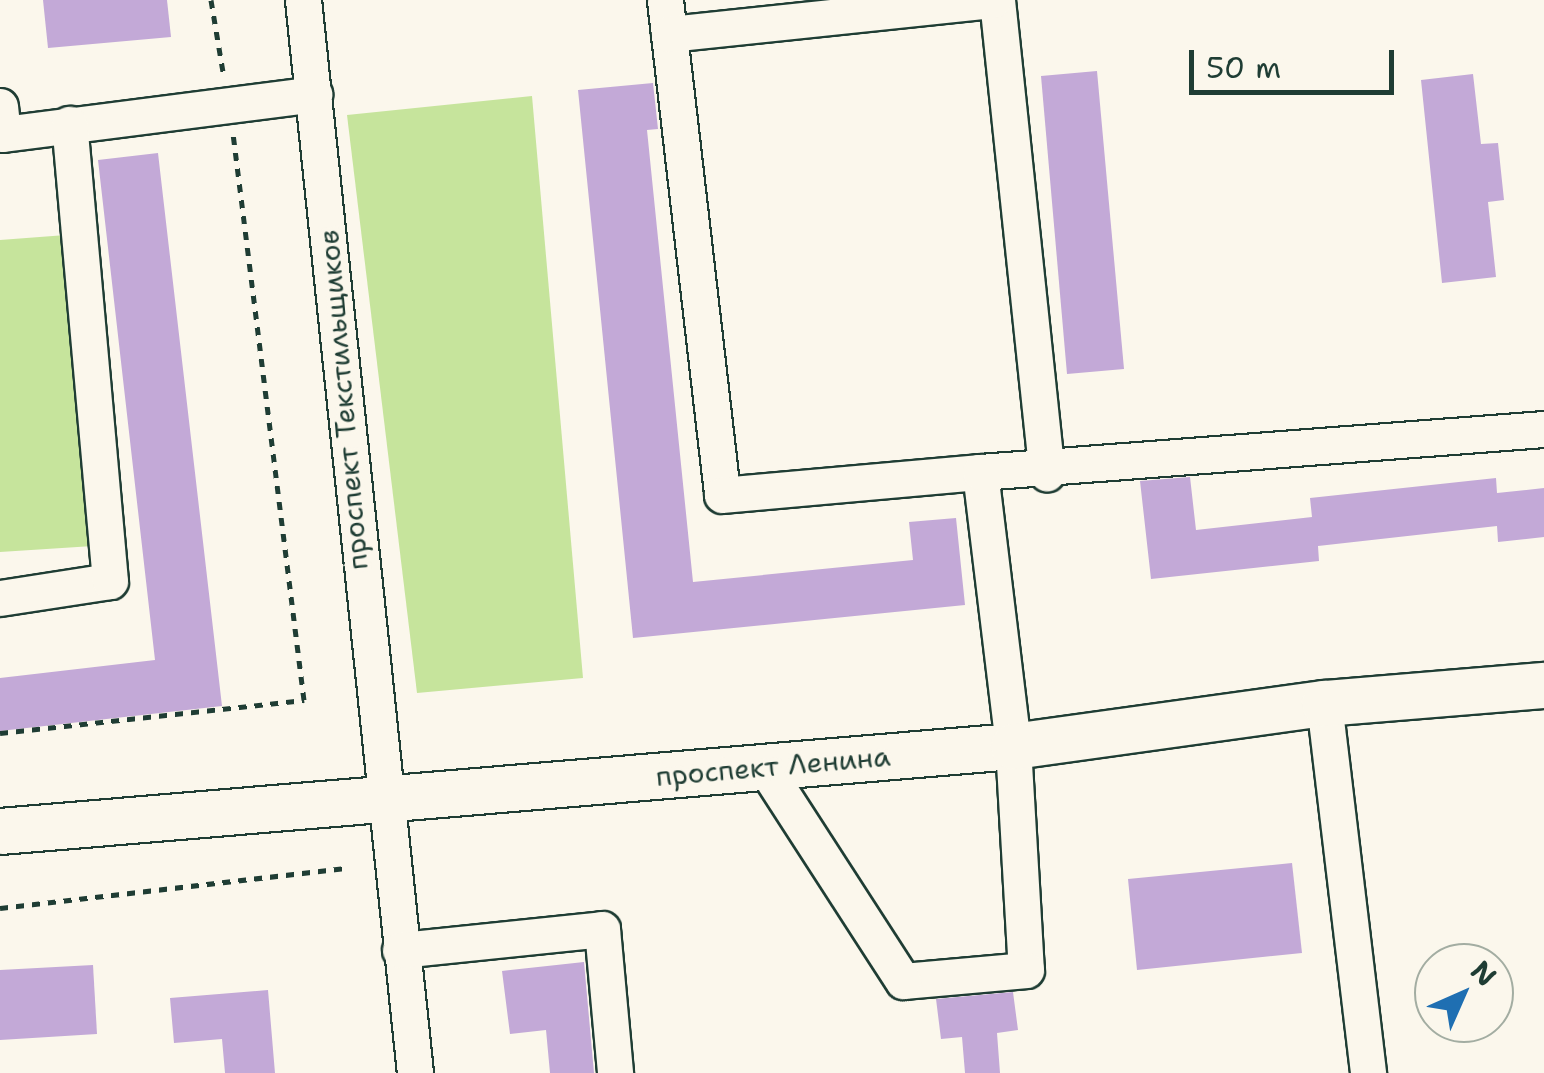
<!DOCTYPE html>
<html>
<head>
<meta charset="utf-8">
<style>
  body { margin:0 }
  #map { position:relative; width:1544px; height:1073px; overflow:hidden; background:#fbf7ec; font-family:"Shantell Sans",sans-serif }
  div>[style] { position:absolute }
  [style*='--x'] { left:calc(var(--x)*1px); top:calc(var(--y)*1px); width:calc(var(--w)*1px); rotate:calc(var(--a)*1deg) }
  .green>* { inset:0; background:#c6e49c }
  .building>* { inset:0; background:#c3a9d7 }
  .path>* { height:5px; margin-top:-2.5px; transform-origin:0; background:repeating-linear-gradient(90deg,#1f3d34 0 8px,transparent 0 16px) }
  .roads { filter:drop-shadow(2px 0 #1f3d34) drop-shadow(-2px 0 #1f3d34) drop-shadow(0 2px #1f3d34) drop-shadow(0 -2px #1f3d34) }
  .minor>* { height:35px; margin:-17.5px; padding:0 17.5px; transform-origin:17.5px; border-radius:17.5px; background:#fbf7ec }
  .major>* { height:45px; margin:-22.5px; padding:0 22.5px; transform-origin:22.5px; border-radius:22.5px; background:#fbf7ec }
  span { translate:-50% -50%; white-space:nowrap; text-align:center; line-height:1.15; -webkit-text-stroke:8px #fbf7ec; paint-order:stroke }
  .street-label { font-size:28px; color:#1f3d34 }
  .north { position:absolute; left:1414px; top:943px; width:100px; height:100px; box-sizing:border-box; background:#fbf7ec; border:2px solid #a3ada2; border-radius:50%; rotate:45deg; font-size:28px; font-weight:700; line-height:40px; text-align:center; color:#1f3d34 }
  .north::after { content:''; display:block; margin:auto; width:35px; height:45px; background:#1f6fb2; clip-path:polygon(50% 0,100% 100%,50% 72%,0 100%) }
  .scale { position:absolute; left:1189px; top:50px; width:205px; height:45px; box-sizing:border-box; border:5px solid #1f3d34; border-top:0; padding-left:12px; font-size:30px; line-height:35px; white-space:nowrap; color:#1f3d34; -webkit-text-stroke:8px #fbf7ec; paint-order:stroke }
</style>
</head>
<body>
<div id="map">
  <div class="green">
    <i style="clip-path:polygon(532px 96px,583px 678px,417px 693px,347px 115px)"></i>
    <i style="clip-path:polygon(66px 235px,93px 546px,0 552px,0 240px)"></i>
  </div>
  <div class="building">
    <i style="clip-path:polygon(43px 0,167px 0,171px 37px,48px 48px)"></i>
    <i style="clip-path:polygon(1097px 71px,1124px 369px,1067px 374px,1041px 76px)"></i>
    <i style="clip-path:polygon(1473px 74px,1481px 144px,1498px 143px,1504px 200px,1488px 202px,1496px 277px,1442px 283px,1421px 80px)"></i>
    <i style="clip-path:polygon(653px 83px,658px 129px,647px 130px,693px 582px,913px 560px,909px 522px,956px 518px,965px 605px,633px 638px,578px 90px)"></i>
    <i style="clip-path:polygon(158px 153px,222px 706px,0 731px,0 678px,155px 660px,98px 160px)"></i>
    <i style="clip-path:polygon(1190px 477px,1196px 530px,1312px 517px,1310px 498px,1496px 478px,1497px 493px,1544px 488px,1544px 537px,1498px 542px,1497px 526px,1318px 546px,1319px 561px,1151px 579px,1140px 481px)"></i>
    <i style="clip-path:polygon(1292px 863px,1302px 953px,1137px 970px,1128px 879px)"></i>
    <i style="clip-path:polygon(584px 962px,594px 1073px,550px 1073px,546px 1030px,510px 1034px,502px 971px)"></i>
    <i style="clip-path:polygon(93px 965px,97px 1034px,0 1040px,0 970px)"></i>
    <i style="clip-path:polygon(268px 990px,275px 1073px,225px 1073px,222px 1039px,174px 1043px,170px 998px)"></i>
    <i style="clip-path:polygon(1013px 992px,1018px 1030px,997px 1033px,1000px 1073px,965px 1073px,962px 1037px,941px 1039px,936px 999px)"></i>
  </div>
  <div class="path">
    <i style="--x:211;--y:0;--w:79;--a:80.5"></i>
    <i style="--x:0;--y:733;--w:306;--a:-6.2"></i>
    <i style="--x:304;--y:700;--w:571;--a:-97.14"></i>
    <i style="--x:0;--y:908;--w:350;--a:-6.6"></i>
  </div>
  <div class="roads">
    <div class="minor">
      <i style="--x:303;--y:0;--w:1079;--a:84.04"></i>
      <i style="--x:665;--y:0;--w:498;--a:83.4"></i>
      <i style="--x:722;--y:495;--w:259;--a:-5.1"></i>
      <i style="--x:980;--y:472;--w:276;--a:83.1"></i>
      <i style="--x:1013;--y:746;--w:224;--a:86.7"></i>
      <i style="--x:1026;--y:970;--w:123;--a:174.9"></i>
      <i style="--x:903;--y:981;--w:256;--a:-122.9"></i>
      <i style="--x:997;--y:0;--w:476;--a:84"></i>
      <i style="--x:669;--y:34;--w:326;--a:-6"></i>
      <i style="--x:0;--y:106;--w:28;--a:84"></i>
      <i style="--x:3;--y:134;--w:314;--a:-7.3"></i>
      <i style="--x:980;--y:472;--w:566;--a:-4.36"></i>
      <i style="--x:0;--y:598;--w:111;--a:-8.8"></i>
      <i style="--x:110;--y:581;--w:459;--a:-95.1"></i>
      <i style="--x:1324;--y:703;--w:373;--a:83.2"></i>
      <i style="--x:400;--y:950;--w:203;--a:-5.9"></i>
      <i style="--x:602;--y:929;--w:145;--a:84.8"></i>
    </div>
    <div class="major">
      <i style="--x:0;--y:831;--w:1017;--a:-4.8"></i>
      <i style="--x:1013;--y:746;--w:314;--a:-7.9"></i>
      <i style="--x:1324;--y:703;--w:221;--a:-4.7"></i>
    </div>
  </div>
  <div class="street-label">
    <span style="left:343px;top:400px;rotate:-95deg">проспект Текстильщиков</span>
    <span style="left:773px;top:766px;rotate:-5deg">проспект Ленина</span>
  </div>
  <div class="north">N</div>
  <div class="scale">50 m</div>
</div>
</body>
</html>
